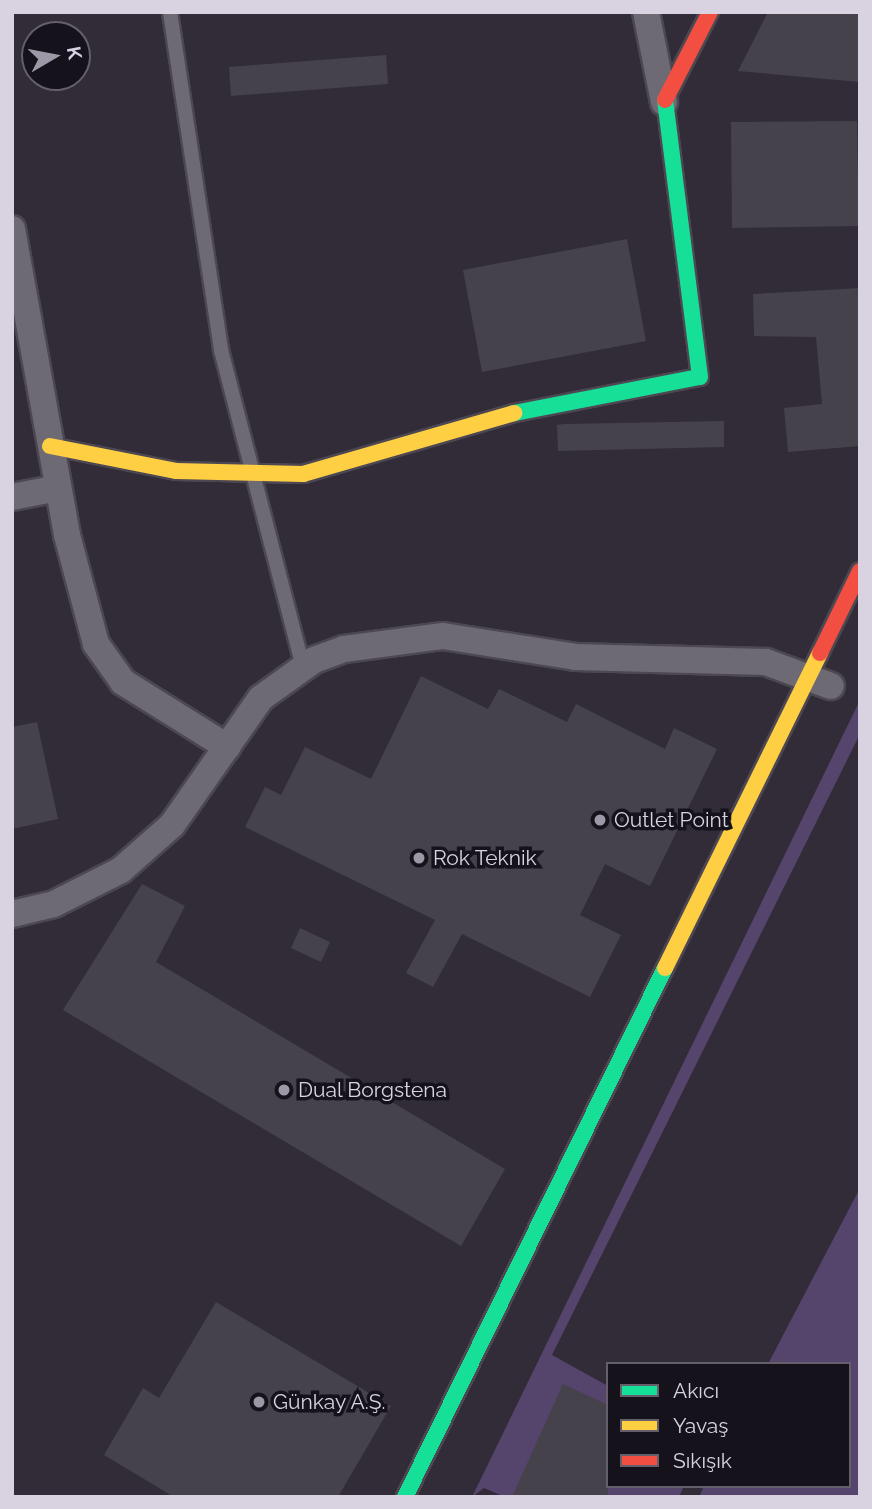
<!DOCTYPE html>
<html>
<head>
<meta charset="utf-8">
<style>
  body { margin:0 }
  #map { position:relative; width:872px; height:1509px; overflow:hidden; background:#312c38; font-family:Raleway,sans-serif }
  div>[style] { position:absolute }
  [style*='--x'] { left:calc(var(--x)*1px); top:calc(var(--y)*1px); width:calc(var(--w)*1px); rotate:calc(var(--a)*1deg) }
  .green>* { inset:0; background:#55446b }
  .building>* { inset:0; background:#46424c }
  .roads { filter:drop-shadow(2px 0 #4c4751) drop-shadow(-2px 0 #4c4751) drop-shadow(0 2px #4c4751) drop-shadow(0 -2px #4c4751) }
  .lane>* { height:14px; margin:-7px; padding:0 7px; transform-origin:7px; border-radius:7px; background:#6e6a74 }
  .street>* { height:26px; margin:-13px; padding:0 13px; transform-origin:13px; border-radius:13px; background:#6e6a74 }
  .fast>* { height:16px; margin:-8px; padding:0 8px; transform-origin:8px; border-radius:8px; background:#16e098 }
  .slow>* { height:16px; margin:-8px; padding:0 8px; transform-origin:8px; border-radius:8px; background:#ffcf43 }
  .jam>* { height:16px; margin:-8px; padding:0 8px; transform-origin:8px; border-radius:8px; background:#f24e42 }
  .dots>* { width:19px; height:19px; translate:-50% -50%; box-sizing:border-box; border:4px solid #16121c; border-radius:50% }
  span { translate:-50% -50%; white-space:nowrap; text-align:center; line-height:1.15; -webkit-text-stroke:7px #16121c; paint-order:stroke }
  .poi-label { font-size:21px; color:#d8d2e1 }
  .left { translate:0 -50%; text-align:left }
  .frame { position:absolute; inset:0; border:14px solid #d8d2e1; pointer-events:none }
  .legend { position:absolute; left:606px; top:1362px; width:245px; height:126px; box-sizing:border-box; background:#16121c; border:2px solid #645f6b; margin:0; padding:9px 12px; list-style:none; font-size:21px; color:#d8d2e1 }
  .legend li { display:flex; align-items:center; gap:14px; height:35px }
  .legend b { width:35px; border:2px solid #645f6b }
  .north { position:absolute; left:21px; top:21px; width:70px; height:70px; box-sizing:border-box; background:#16121c; border:2px solid #645f6b; border-radius:50%; rotate:80deg; font-size:19px; font-weight:700; line-height:28px; text-align:center; color:#d8d2e1 }
  .north::after { content:''; display:block; margin:auto; width:24px; height:32px; background:#9e98a6; clip-path:polygon(50% 0,100% 100%,50% 72%,0 100%) }
</style>
</head>
<body>
<div id="map">
  <div class="green">
    <i style="clip-path:polygon(860px 700px,860px 734px,552px 1355px,608px 1386px,608px 1486px,684px 1486px,679px 1497px,505px 1497px,484px 1488px,472px 1497px)"></i>
    <i style="clip-path:polygon(860px 1188px,860px 1497px,699px 1497px,704px 1486px,849px 1486px,849px 1364px,768px 1364px)"></i>
  </div>
  <div class="building">
    <i style="clip-path:polygon(768px 12px,860px 12px,860px 82px,738px 71px)"></i>
    <i style="clip-path:polygon(386px 55px,388px 84px,231px 96px,229px 67px)"></i>
    <i style="clip-path:polygon(857px 121px,859px 226px,732px 228px,731px 122px)"></i>
    <i style="clip-path:polygon(627px 239px,646px 341px,482px 372px,463px 270px)"></i>
    <i style="clip-path:polygon(860px 288px,860px 446px,788px 452px,784px 408px,822px 404px,816px 337px,754px 336px,753px 294px)"></i>
    <i style="clip-path:polygon(724px 421px,724px 447px,558px 451px,557px 425px,564px 424px)"></i>
    <i style="clip-path:polygon(421px 676px,488px 709px,499px 689px,567px 722px,576px 704px,665px 749px,674px 728px,717px 749px,650px 886px,605px 864px,580px 915px,621px 935px,590px 997px,462px 934px,433px 987px,406px 973px,435px 920px,245px 827px,265px 787px,281px 795px,305px 747px,371px 779px)"></i>
    <i style="clip-path:polygon(37px 722px,58px 819px,12px 829px,12px 727px)"></i>
    <i style="clip-path:polygon(142px 884px,185px 906px,156px 962px,505px 1169px,461px 1246px,63px 1010px)"></i>
    <i style="clip-path:polygon(300px 928px,330px 942px,321px 962px,291px 948px)"></i>
    <i style="clip-path:polygon(216px 1302px,391px 1406px,338px 1497px,174px 1497px,104px 1455px,143px 1388px,159px 1398px)"></i>
    <i style="clip-path:polygon(563px 1384px,608px 1405px,608px 1497px,512px 1497px)"></i>
  </div>
  <div class="roads">
    <div class="lane">
      <i style="--x:170;--y:12;--w:342;--a:81.4"></i>
      <i style="--x:221;--y:350;--w:327;--a:75.5"></i>
    </div>
    <div class="street">
      <i style="--x:646;--y:12;--w:92;--a:78.7"></i>
      <i style="--x:12;--y:229;--w:311;--a:79.8"></i>
      <i style="--x:67;--y:535;--w:113;--a:75.1"></i>
      <i style="--x:96;--y:644;--w:47;--a:54.6"></i>
      <i style="--x:123;--y:682;--w:123;--a:32"></i>
      <i style="--x:12;--y:497;--w:47;--a:-11.1"></i>
      <i style="--x:12;--y:914;--w:43;--a:-13.4"></i>
      <i style="--x:54;--y:904;--w:75;--a:-26.9"></i>
      <i style="--x:121;--y:870;--w:68;--a:-41.4"></i>
      <i style="--x:172;--y:825;--w:155;--a:-55"></i>
      <i style="--x:261;--y:698;--w:65;--a:-35.6"></i>
      <i style="--x:314;--y:660;--w:32;--a:-20"></i>
      <i style="--x:344;--y:649;--w:100;--a:-7.5"></i>
      <i style="--x:443;--y:636;--w:134;--a:9"></i>
      <i style="--x:575;--y:657;--w:191;--a:1.5"></i>
      <i style="--x:766;--y:662;--w:69;--a:20.3"></i>
    </div>
    <div class="fast">
      <i style="--x:514;--y:413;--w:189;--a:-11"></i>
      <i style="--x:700;--y:377;--w:279;--a:-97.2"></i>
      <i style="--x:405;--y:1497;--w:589;--a:-63.83"></i>
    </div>
    <div class="slow">
      <i style="--x:50;--y:446;--w:128;--a:11.2"></i>
      <i style="--x:176;--y:471;--w:127;--a:1.4"></i>
      <i style="--x:303;--y:474;--w:220;--a:-16.1"></i>
      <i style="--x:665;--y:968;--w:351;--a:-63.8"></i>
    </div>
    <div class="jam">
      <i style="--x:665;--y:100;--w:99;--a:-62.9"></i>
      <i style="--x:820;--y:653;--w:91;--a:-64"></i>
    </div>
  </div>
  <div class="dots">
    <i style="left:600px;top:820px;background:#9e98a6"></i>
    <i style="left:419px;top:858px;background:#9e98a6"></i>
    <i style="left:284px;top:1090px;background:#9e98a6"></i>
    <i style="left:259px;top:1402px;background:#9e98a6"></i>
  </div>
  <div class="poi-label">
    <span class="left" style="left:614px;top:820px">Outlet Point</span>
    <span class="left" style="left:433px;top:858px">Rok Teknik</span>
    <span class="left" style="left:298px;top:1090px">Dual Borgstena</span>
    <span class="left" style="left:273px;top:1402px">Günkay A.Ş.</span>
  </div>
  <div class="frame"></div>
  <ul class="legend">
  <li><b style="height:9px;background:#16e098"></b>Akıcı</li>
  <li><b style="height:9px;background:#ffcf43"></b>Yavaş</li>
  <li><b style="height:9px;background:#f24e42"></b>Sıkışık</li>
  </ul>
  <div class="north">K</div>
</div>
</body>
</html>
